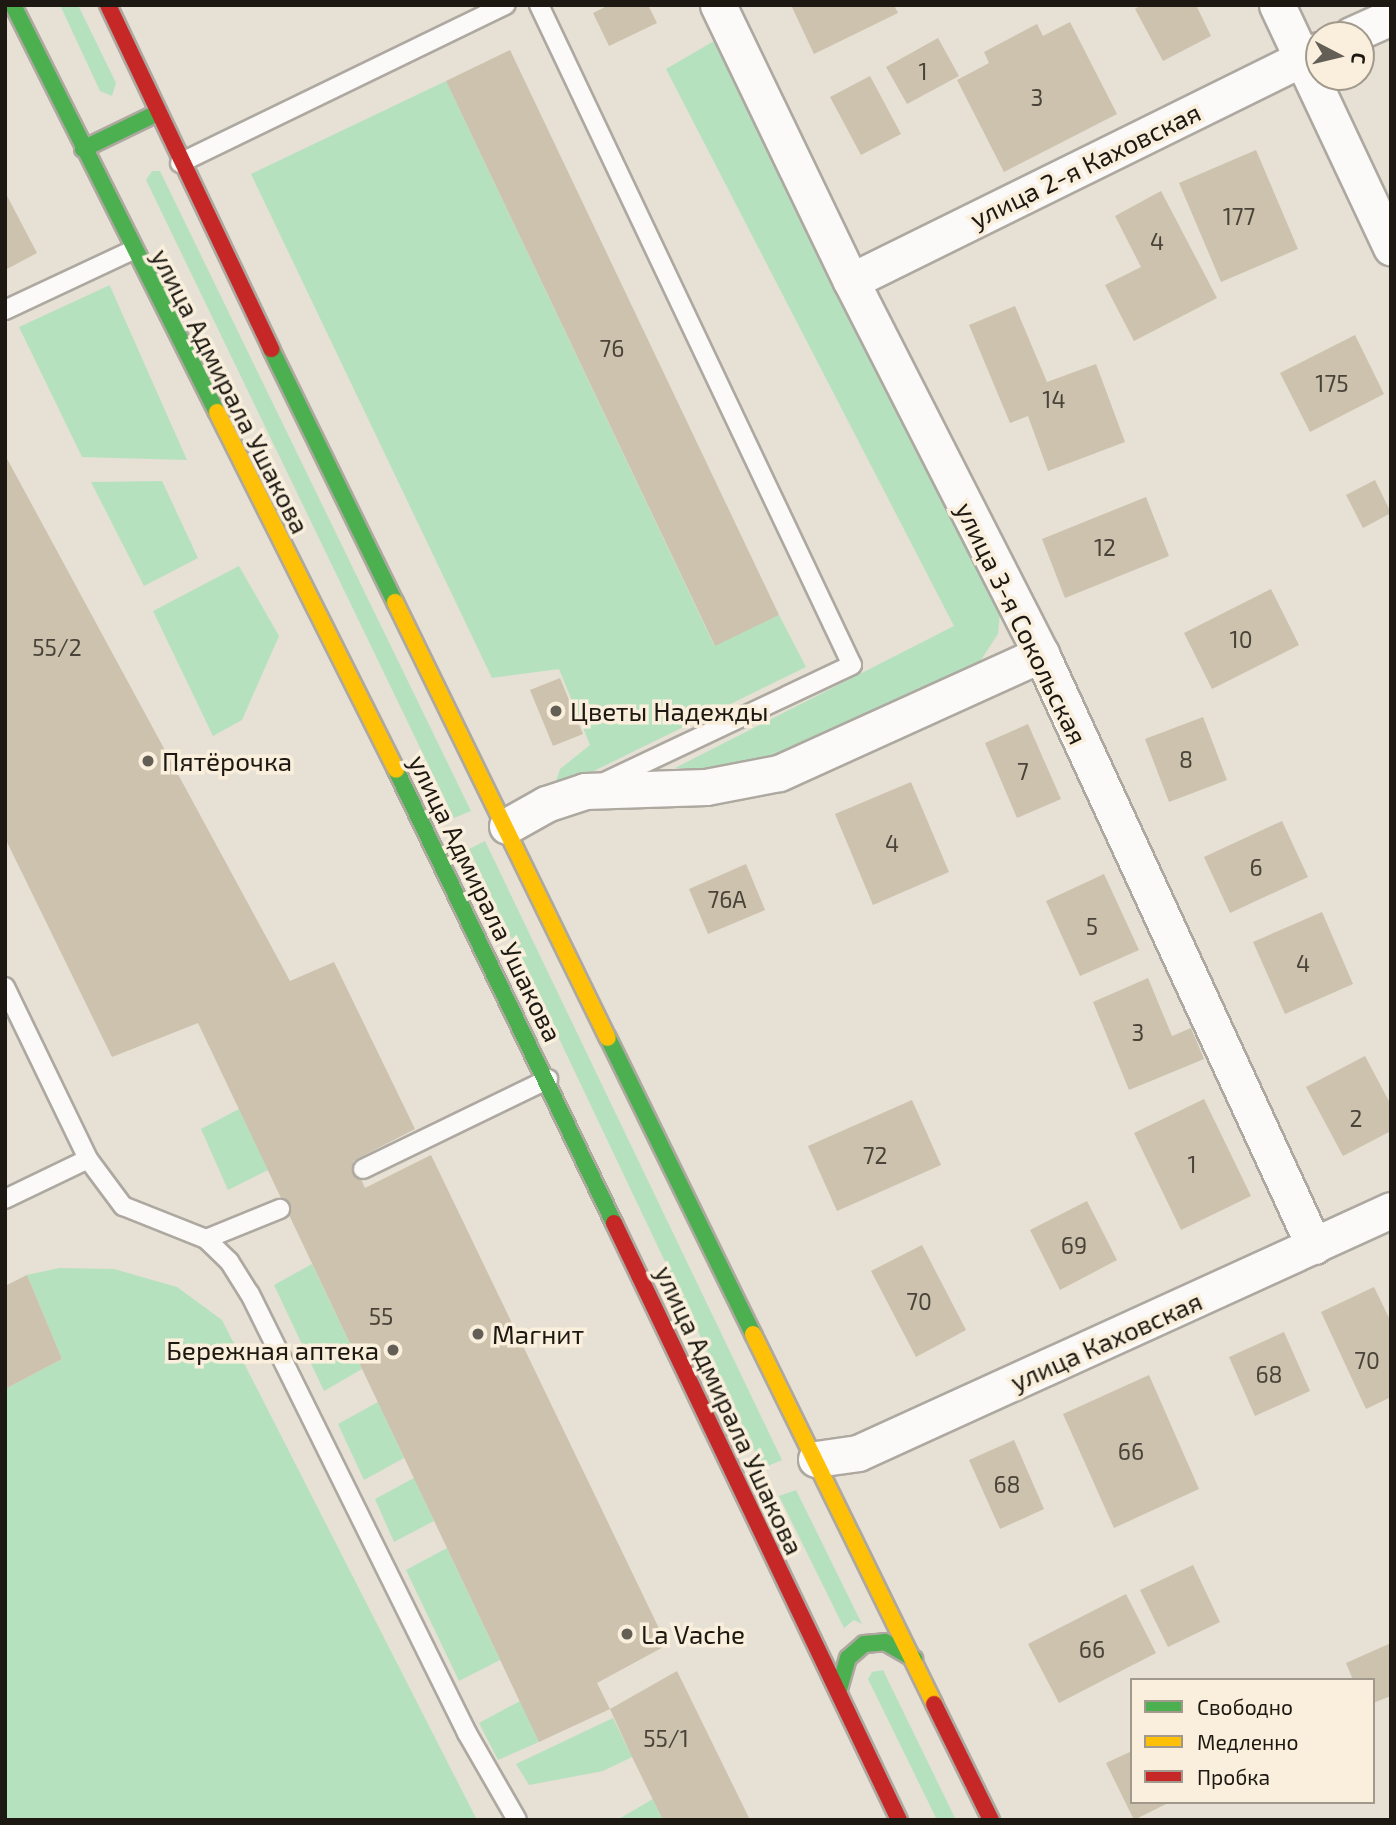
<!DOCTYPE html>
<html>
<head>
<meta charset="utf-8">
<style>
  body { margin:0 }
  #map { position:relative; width:1396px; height:1825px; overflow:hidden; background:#e6e0d5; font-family:"Exo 2",sans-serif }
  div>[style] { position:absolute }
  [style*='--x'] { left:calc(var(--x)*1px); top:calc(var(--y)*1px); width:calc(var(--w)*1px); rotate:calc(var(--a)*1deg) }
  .green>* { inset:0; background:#b6e1bf }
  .building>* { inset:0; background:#cdc2ad }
  .roads { filter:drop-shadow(2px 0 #ada8a0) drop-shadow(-2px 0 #ada8a0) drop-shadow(0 2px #ada8a0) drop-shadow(0 -2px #ada8a0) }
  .lane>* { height:18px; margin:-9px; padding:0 9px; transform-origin:9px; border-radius:9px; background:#fbfaf9 }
  .street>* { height:35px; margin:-17.5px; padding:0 17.5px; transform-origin:17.5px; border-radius:17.5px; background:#fbfaf9 }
  .fast>* { height:16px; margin:-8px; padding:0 8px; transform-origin:8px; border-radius:8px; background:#4caf50 }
  .slow>* { height:16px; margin:-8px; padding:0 8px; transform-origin:8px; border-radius:8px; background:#ffc107 }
  .jam>* { height:16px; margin:-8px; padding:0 8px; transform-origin:8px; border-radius:8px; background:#c62828 }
  .dots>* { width:19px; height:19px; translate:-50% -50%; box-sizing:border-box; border:4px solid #f9efdc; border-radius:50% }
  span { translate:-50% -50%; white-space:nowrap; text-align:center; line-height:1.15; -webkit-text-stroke:7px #f9efdc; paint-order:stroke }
  .number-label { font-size:23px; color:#494339 }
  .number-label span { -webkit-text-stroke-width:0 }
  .street-label { font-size:26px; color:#1d1912 }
  .poi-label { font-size:26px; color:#1d1912 }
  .left { translate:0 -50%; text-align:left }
  .right { translate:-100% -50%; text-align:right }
  .frame { position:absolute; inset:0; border:7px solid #1d1912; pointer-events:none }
  .legend { position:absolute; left:1130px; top:1678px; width:245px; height:126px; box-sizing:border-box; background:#f9efdc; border:2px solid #a1998b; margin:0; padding:9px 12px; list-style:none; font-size:21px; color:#1d1912 }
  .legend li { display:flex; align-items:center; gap:14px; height:35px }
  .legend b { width:35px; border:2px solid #a1998b }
  .north { position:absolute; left:1305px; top:21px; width:70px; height:70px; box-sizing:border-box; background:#f9efdc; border:2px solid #a1998b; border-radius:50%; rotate:97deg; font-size:19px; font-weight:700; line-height:28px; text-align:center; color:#1d1912 }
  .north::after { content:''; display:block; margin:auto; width:24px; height:32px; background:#635f56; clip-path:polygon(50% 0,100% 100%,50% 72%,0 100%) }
</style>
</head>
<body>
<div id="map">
  <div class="green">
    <i style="clip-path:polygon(60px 5px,78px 5px,116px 83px,112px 96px,100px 91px)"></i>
    <i style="clip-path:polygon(714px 41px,996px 590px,1000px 612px,998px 634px,977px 666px,802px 750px,717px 770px,675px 768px,954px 626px,666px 69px)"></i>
    <i style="clip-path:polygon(446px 81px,714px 645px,779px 615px,806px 667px,553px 791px,560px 769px,590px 745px,559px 669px,492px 678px,251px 174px)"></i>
    <i style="clip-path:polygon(152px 171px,160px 171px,471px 811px,454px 818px,146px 180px)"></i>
    <i style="clip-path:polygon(110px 285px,110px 286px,187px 460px,82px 457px,19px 327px)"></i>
    <i style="clip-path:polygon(162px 481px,198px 558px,144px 586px,91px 482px)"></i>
    <i style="clip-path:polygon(239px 566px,279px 636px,242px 720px,213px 736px,153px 611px)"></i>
    <i style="clip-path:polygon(485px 841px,782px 1460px,763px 1468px,469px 849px)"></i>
    <i style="clip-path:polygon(239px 1109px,268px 1170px,228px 1190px,201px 1129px)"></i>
    <i style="clip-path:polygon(312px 1264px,362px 1369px,324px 1391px,274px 1285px)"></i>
    <i style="clip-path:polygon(59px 1268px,114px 1269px,177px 1287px,222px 1320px,477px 1820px,5px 1820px,5px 1389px,62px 1359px,27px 1275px)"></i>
    <i style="clip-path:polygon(378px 1402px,404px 1458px,364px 1480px,338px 1424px)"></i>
    <i style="clip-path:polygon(414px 1478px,434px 1521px,394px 1542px,375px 1499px)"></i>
    <i style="clip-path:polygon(796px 1490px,862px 1624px,854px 1620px,844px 1628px,779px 1496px)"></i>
    <i style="clip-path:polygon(447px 1548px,500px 1660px,459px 1681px,406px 1570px)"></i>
    <i style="clip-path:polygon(883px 1670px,956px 1820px,937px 1820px,868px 1679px,872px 1672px)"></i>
    <i style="clip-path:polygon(520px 1701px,539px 1742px,498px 1760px,479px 1723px)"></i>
    <i style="clip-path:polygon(613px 1718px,632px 1757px,603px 1771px,529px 1785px,516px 1764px)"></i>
    <i style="clip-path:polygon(653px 1799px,663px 1820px,617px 1820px)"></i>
  </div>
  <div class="building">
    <i style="clip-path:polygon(609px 5px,648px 5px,657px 23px,609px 46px,593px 13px)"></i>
    <i style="clip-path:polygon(791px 5px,894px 5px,898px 13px,814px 54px)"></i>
    <i style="clip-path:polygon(1141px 5px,1196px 5px,1211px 36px,1163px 61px,1135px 9px)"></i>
    <i style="clip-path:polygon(1070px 22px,1117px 114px,1004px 172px,957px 80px,989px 63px,984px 52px,1037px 24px,1043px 36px)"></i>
    <i style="clip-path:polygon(938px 38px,959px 76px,907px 104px,886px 67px)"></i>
    <i style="clip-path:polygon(510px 50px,779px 615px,715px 646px,446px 81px)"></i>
    <i style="clip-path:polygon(870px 76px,901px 134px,861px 155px,830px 97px)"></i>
    <i style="clip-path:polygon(1256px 150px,1298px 249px,1221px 282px,1179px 183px)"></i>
    <i style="clip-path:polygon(1161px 191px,1217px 298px,1134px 341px,1105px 285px,1141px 267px,1115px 216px)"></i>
    <i style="clip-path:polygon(5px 192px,37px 253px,5px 270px)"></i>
    <i style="clip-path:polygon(1015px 306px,1047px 382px,1096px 364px,1125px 442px,1048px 471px,1028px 416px,1010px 423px,969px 325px)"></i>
    <i style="clip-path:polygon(1355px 335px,1384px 394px,1310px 432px,1280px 373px)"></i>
    <i style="clip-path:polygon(5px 455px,290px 981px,334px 962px,415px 1129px,353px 1161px,365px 1188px,431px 1155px,667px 1645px,597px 1683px,610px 1709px,539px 1742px,198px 1023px,112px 1057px,5px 838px)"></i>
    <i style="clip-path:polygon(1375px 480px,1391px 513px,1363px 528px,1346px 495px)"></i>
    <i style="clip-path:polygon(1146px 497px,1169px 556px,1065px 598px,1042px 539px)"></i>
    <i style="clip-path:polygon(1271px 589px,1299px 645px,1212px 689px,1184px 633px)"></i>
    <i style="clip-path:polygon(560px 678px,583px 734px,553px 746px,530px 690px)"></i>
    <i style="clip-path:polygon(1203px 717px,1227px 780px,1169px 802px,1145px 739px)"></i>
    <i style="clip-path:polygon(1028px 724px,1061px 799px,1017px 818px,985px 743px)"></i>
    <i style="clip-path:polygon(911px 782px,949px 872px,873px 905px,835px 814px)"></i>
    <i style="clip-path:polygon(1282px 821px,1308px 877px,1230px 913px,1204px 857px)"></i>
    <i style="clip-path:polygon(746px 864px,765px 910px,708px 934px,689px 889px)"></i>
    <i style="clip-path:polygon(1104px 874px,1139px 950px,1080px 976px,1046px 901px)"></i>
    <i style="clip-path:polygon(1322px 912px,1353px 984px,1285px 1014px,1253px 942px)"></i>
    <i style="clip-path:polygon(1148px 978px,1172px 1036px,1191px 1028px,1204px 1059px,1129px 1090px,1093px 1002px)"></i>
    <i style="clip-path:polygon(1365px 1056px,1391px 1105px,1391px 1131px,1343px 1156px,1306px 1087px)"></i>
    <i style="clip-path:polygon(1204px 1099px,1251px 1196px,1181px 1230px,1134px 1133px)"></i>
    <i style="clip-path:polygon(912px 1100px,941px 1165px,837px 1211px,808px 1146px)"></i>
    <i style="clip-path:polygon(1087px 1201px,1117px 1260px,1060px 1290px,1030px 1230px)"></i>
    <i style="clip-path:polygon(922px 1245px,966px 1330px,916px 1357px,871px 1271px)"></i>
    <i style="clip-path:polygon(27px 1275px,62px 1359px,5px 1389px,5px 1286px)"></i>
    <i style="clip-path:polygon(1374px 1287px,1391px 1322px,1391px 1397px,1366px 1409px,1321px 1312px)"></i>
    <i style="clip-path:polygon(1284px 1332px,1310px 1391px,1255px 1416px,1229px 1357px)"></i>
    <i style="clip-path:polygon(1149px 1375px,1199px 1489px,1114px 1528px,1063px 1414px)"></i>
    <i style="clip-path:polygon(1014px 1440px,1044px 1509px,1000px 1529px,969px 1460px)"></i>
    <i style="clip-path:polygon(1193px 1565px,1220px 1622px,1168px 1647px,1140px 1590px)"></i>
    <i style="clip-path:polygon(1126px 1594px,1156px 1653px,1059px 1703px,1028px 1644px)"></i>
    <i style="clip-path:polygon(1391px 1643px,1391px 1696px,1373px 1703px,1373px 1680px,1353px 1680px,1346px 1663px)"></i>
    <i style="clip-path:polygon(677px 1671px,750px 1820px,663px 1820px,632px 1757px,610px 1709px)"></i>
    <i style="clip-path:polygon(1132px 1751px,1132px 1802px,1170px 1802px,1134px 1820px,1106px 1763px)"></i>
  </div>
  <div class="roads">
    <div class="lane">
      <i style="--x:539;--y:5;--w:730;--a:64.63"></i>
      <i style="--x:852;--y:665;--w:274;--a:154.7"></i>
      <i style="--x:180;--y:163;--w:362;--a:-25.9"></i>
      <i style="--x:5;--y:310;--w:141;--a:-25.1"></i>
      <i style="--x:5;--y:987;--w:191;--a:64.2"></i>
      <i style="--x:363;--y:1169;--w:206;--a:-25.9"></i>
      <i style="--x:5;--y:1199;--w:92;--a:-25.7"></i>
      <i style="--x:88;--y:1159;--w:59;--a:53.3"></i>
      <i style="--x:123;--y:1206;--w:89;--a:21.7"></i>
      <i style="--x:206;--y:1239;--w:32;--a:44"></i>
      <i style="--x:229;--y:1261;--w:39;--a:58"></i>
      <i style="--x:250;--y:1294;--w:490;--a:63.7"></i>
      <i style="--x:467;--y:1733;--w:100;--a:60.1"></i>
      <i style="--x:206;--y:1239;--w:80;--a:-22.1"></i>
    </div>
    <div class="street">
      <i style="--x:718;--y:5;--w:306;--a:64.3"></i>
      <i style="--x:851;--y:281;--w:419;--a:63"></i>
      <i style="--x:1041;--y:654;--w:652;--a:65.24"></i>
      <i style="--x:1277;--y:5;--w:268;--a:64.8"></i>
      <i style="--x:1351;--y:35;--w:44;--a:-24.2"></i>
      <i style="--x:851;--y:281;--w:522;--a:-26.27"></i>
      <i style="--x:507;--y:826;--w:45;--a:-29.4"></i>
      <i style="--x:546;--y:804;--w:41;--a:-18.4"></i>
      <i style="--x:585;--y:791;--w:121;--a:-1.9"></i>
      <i style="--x:706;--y:787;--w:74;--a:-10.9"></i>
      <i style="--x:779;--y:773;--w:288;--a:-24.4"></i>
      <i style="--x:816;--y:1459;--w:42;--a:-8.1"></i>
      <i style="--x:858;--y:1453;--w:586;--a:-24.51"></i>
    </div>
    <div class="fast">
      <i style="--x:13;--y:5;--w:455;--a:63.4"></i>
      <i style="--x:83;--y:149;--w:82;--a:-25.9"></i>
      <i style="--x:271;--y:349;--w:282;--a:63.9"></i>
      <i style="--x:396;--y:770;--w:503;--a:64.3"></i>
      <i style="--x:608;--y:1038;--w:330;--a:63.9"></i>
      <i style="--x:839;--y:1689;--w:32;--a:-74"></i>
      <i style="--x:848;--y:1658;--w:21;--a:-41"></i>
      <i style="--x:864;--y:1644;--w:21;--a:-5"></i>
      <i style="--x:885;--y:1642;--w:34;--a:30"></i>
    </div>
    <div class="slow">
      <i style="--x:217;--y:412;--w:400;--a:63.4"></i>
      <i style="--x:395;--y:602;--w:485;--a:64"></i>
      <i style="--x:753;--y:1334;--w:412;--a:63.9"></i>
    </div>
    <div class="jam">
      <i style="--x:108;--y:5;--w:381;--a:64.6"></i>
      <i style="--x:614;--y:1223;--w:662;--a:64.48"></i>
      <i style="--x:934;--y:1704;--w:129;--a:63.8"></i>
    </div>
  </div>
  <div class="dots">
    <i style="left:556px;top:711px;background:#635f56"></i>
    <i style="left:148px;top:761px;background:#635f56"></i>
    <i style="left:478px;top:1334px;background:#635f56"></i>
    <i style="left:393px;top:1350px;background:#635f56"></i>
    <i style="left:627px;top:1634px;background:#635f56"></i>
  </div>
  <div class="number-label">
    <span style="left:923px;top:71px">1</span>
    <span style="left:1037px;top:97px">3</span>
    <span style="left:1239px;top:216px">177</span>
    <span style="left:1157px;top:241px">4</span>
    <span style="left:612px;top:348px">76</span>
    <span style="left:1332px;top:383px">175</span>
    <span style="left:1054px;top:399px">14</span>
    <span style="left:1105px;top:547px">12</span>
    <span style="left:1241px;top:639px">10</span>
    <span style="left:57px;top:647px">55/2</span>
    <span style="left:1186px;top:759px">8</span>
    <span style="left:1023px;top:771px">7</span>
    <span style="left:892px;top:843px">4</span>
    <span style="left:1256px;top:867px">6</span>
    <span style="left:727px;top:899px">76А</span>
    <span style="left:1092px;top:926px">5</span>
    <span style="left:1303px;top:963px">4</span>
    <span style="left:1138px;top:1032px">3</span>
    <span style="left:1356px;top:1118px">2</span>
    <span style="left:875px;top:1155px">72</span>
    <span style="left:1192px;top:1164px">1</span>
    <span style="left:1074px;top:1245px">69</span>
    <span style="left:919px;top:1301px">70</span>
    <span style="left:381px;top:1316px">55</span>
    <span style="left:1367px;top:1360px">70</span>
    <span style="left:1269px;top:1374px">68</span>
    <span style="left:1131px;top:1451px">66</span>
    <span style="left:1007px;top:1484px">68</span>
    <span style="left:1092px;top:1649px">66</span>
    <span style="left:666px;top:1738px">55/1</span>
  </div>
  <div class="street-label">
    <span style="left:1085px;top:165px;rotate:-26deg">улица 2-я Каховская</span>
    <span style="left:231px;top:391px;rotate:63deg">улица Адмирала Ушакова</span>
    <span style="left:1022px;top:623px;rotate:64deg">улица 3-я Сокольская</span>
    <span style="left:486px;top:898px;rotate:64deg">улица Адмирала Ушакова</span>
    <span style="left:1106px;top:1341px;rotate:-24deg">улица Каховская</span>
    <span style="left:730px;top:1410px;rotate:65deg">улица Адмирала Ушакова</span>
  </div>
  <div class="poi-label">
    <span class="left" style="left:570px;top:711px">Цветы Надежды</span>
    <span class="left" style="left:162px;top:761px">Пятёрочка</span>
    <span class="left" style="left:492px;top:1334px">Магнит</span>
    <span class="right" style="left:379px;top:1350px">Бережная аптека</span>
    <span class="left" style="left:641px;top:1634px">La Vache</span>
  </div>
  <div class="frame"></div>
  <ul class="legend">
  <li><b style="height:9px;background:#4caf50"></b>Свободно</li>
  <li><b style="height:9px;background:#ffc107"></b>Медленно</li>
  <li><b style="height:9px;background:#c62828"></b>Пробка</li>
  </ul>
  <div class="north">С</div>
</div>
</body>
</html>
